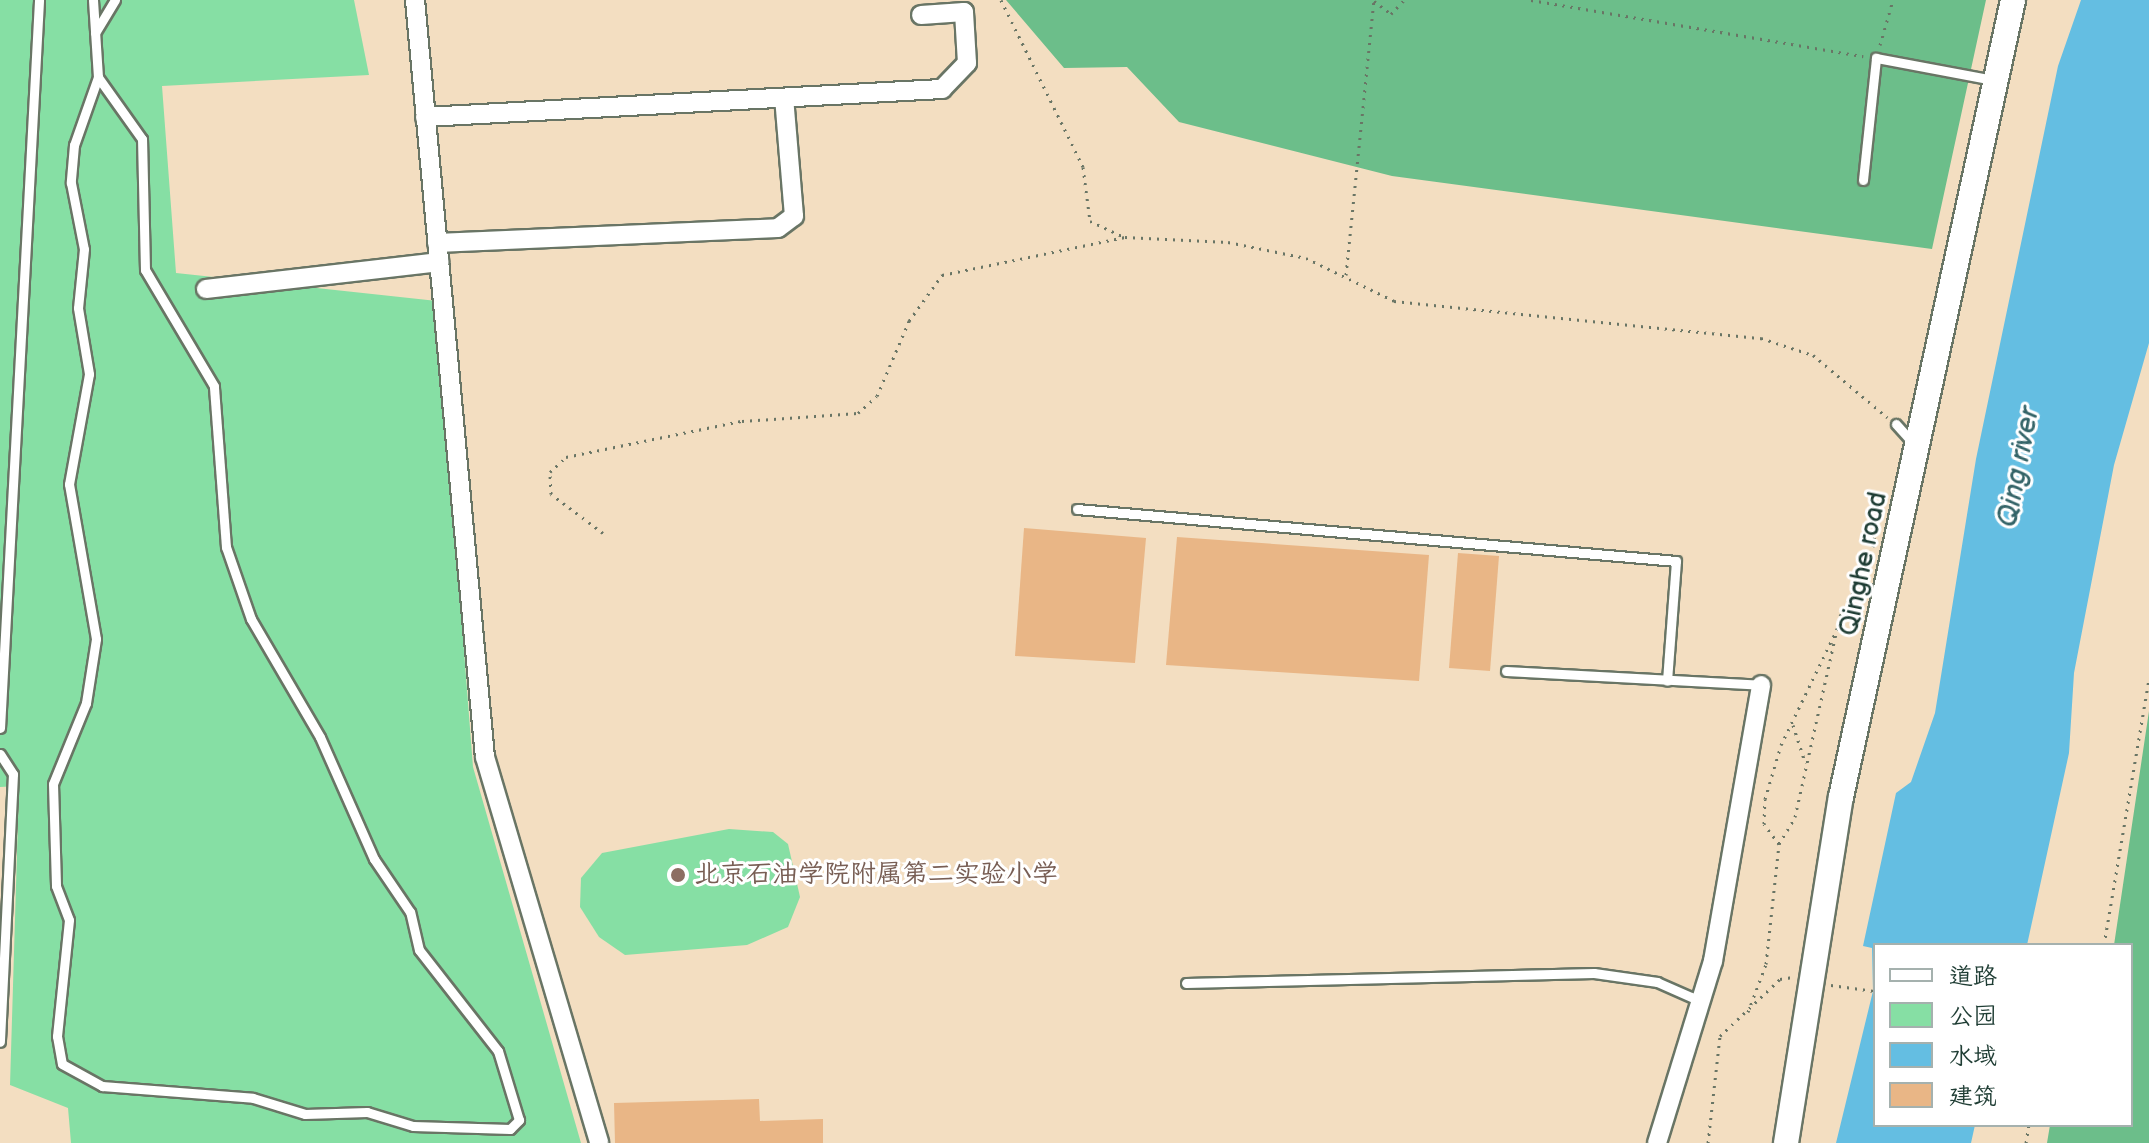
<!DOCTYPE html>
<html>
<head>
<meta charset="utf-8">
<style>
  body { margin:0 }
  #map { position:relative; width:2149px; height:1143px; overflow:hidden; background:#f3dec1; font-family:"Balsamiq Sans","LXGW WenKai TC",sans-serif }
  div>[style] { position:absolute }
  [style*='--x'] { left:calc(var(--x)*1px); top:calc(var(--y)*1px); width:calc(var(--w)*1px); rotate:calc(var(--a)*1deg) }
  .green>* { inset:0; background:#86dfa4 }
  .forest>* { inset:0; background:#6cbe8a }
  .water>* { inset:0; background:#64bee2 }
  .building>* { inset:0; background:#e9b686 }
  .path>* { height:3px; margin-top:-1.5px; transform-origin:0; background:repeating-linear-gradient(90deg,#697565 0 2px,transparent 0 8px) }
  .roads { filter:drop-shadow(2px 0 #697565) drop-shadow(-2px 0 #697565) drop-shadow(0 2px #697565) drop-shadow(0 -2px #697565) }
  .lane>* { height:9px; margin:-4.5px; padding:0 4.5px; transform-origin:4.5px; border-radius:4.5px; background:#fff }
  .street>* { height:18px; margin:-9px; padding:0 9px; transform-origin:9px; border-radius:9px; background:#fff }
  .secondary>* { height:24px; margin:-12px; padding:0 12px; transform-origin:12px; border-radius:12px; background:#fff }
  .dots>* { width:22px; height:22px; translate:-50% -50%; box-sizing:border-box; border:4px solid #fff; border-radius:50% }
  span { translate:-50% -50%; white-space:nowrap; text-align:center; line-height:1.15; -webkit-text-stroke:6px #fff; paint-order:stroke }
  .street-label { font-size:26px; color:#1f3d34 }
  .education-label { font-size:26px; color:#785e54 }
  .left { translate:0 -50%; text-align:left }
  .water-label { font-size:28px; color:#346468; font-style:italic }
  .legend { position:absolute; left:1873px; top:943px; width:260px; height:184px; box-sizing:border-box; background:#fff; border:2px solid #a5b1ae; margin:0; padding:10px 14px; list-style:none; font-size:24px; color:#1f3d34 }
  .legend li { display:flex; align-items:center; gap:16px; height:40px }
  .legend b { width:40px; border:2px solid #a5b1ae }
</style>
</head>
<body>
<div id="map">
  <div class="green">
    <i style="clip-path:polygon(0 0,354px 0,369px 75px,162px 86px,176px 273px,437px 301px,473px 767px,581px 1143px,71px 1143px,68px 1108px,10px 1085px,19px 786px,0 787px)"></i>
    <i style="clip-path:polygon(729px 829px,773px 832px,788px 844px,800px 897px,788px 927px,747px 945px,625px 955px,599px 937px,580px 907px,581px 878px,602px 853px)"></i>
  </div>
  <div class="forest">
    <i style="clip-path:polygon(1006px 0,1986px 0,1932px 249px,1392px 176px,1179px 122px,1127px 67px,1064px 68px)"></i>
    <i style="clip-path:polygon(2149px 711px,2149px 1143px,2047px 1143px,2050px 1125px,2131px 1125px,2131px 945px,2114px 945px)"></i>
  </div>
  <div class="water">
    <i style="clip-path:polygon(2081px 0,2149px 0,2149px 343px,2114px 465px,2074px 673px,2069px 753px,2027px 945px,1875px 945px,1875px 1125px,1975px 1125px,1971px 1143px,1836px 1143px,1873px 991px,1872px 948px,1863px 946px,1896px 793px,1911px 782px,1935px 713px,1976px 459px,2058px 66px)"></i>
  </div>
  <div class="building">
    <i style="clip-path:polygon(1024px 528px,1146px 538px,1135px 663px,1015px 656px)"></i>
    <i style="clip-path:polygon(1177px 537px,1429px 555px,1419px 681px,1166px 665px)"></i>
    <i style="clip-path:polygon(1458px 553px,1499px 556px,1490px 671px,1449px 668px)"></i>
    <i style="clip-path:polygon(759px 1099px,760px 1121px,823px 1119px,823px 1143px,615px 1143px,614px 1103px)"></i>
  </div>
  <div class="path">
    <i style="--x:1001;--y:0;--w:186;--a:63.8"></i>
    <i style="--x:1083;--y:167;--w:54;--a:82.6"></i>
    <i style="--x:1090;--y:221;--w:38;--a:25"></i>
    <i style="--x:1531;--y:0;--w:337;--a:9.6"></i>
    <i style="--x:1880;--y:45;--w:47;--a:-73.9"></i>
    <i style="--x:1346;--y:275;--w:275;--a:-84.2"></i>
    <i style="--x:1374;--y:1;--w:21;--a:37"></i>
    <i style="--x:1391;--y:14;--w:19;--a:-47"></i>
    <i style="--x:603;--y:533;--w:65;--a:-143.1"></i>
    <i style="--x:551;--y:494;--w:22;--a:-93"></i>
    <i style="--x:550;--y:472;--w:22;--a:-43"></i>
    <i style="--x:566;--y:457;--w:180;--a:-11.6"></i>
    <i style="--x:742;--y:421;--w:116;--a:-3.9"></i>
    <i style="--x:858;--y:413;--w:25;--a:-42"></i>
    <i style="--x:877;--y:396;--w:82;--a:-66.9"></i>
    <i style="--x:909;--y:321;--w:57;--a:-54.3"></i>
    <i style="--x:942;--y:275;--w:187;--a:-11.7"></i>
    <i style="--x:1125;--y:237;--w:103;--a:2.8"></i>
    <i style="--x:1228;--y:242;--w:80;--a:11.6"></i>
    <i style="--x:1306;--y:258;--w:98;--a:26"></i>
    <i style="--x:1394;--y:301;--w:369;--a:5.8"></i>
    <i style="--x:1761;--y:338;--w:55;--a:18.1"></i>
    <i style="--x:1813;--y:355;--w:97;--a:40"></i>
    <i style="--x:1873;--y:547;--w:18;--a:-81"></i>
    <i style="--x:1793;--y:725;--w:40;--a:72"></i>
    <i style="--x:1779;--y:844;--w:25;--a:-127"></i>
    <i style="--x:1764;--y:824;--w:25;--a:-88"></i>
    <i style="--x:1765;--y:799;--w:56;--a:-73.5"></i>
    <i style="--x:1781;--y:745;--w:129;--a:-64.2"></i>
    <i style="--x:2104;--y:945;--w:270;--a:-80.4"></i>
    <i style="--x:1831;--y:985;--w:44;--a:7.8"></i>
    <i style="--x:1748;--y:1012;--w:51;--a:-69.4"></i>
    <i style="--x:1766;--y:964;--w:121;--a:-83.8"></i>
    <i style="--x:1779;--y:844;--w:31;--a:-59"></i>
    <i style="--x:1795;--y:817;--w:206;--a:-77.4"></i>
    <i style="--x:1840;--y:616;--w:62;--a:-60.9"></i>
    <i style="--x:1708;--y:1143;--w:108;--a:-83.6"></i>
    <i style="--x:1720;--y:1036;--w:83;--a:-43.5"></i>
    <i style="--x:1780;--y:979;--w:13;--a:-9"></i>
    <i style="--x:2026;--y:1143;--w:18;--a:-81"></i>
  </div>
  <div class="roads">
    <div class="lane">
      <i style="--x:93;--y:0;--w:77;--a:86.3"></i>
      <i style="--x:98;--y:77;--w:72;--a:109.4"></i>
      <i style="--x:74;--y:145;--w:38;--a:95"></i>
      <i style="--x:71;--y:183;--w:67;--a:78.9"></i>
      <i style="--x:84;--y:249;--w:59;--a:95.8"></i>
      <i style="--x:78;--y:308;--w:67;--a:80.5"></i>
      <i style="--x:89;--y:374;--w:112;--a:100.3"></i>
      <i style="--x:69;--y:484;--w:157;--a:80.1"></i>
      <i style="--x:96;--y:639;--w:65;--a:98.9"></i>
      <i style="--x:86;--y:703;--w:87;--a:112.2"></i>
      <i style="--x:53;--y:784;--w:102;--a:88.3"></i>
      <i style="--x:56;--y:886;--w:36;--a:69"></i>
      <i style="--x:69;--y:920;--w:117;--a:95.9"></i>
      <i style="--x:57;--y:1036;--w:28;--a:80"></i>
      <i style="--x:62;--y:1064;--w:46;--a:28.8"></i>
      <i style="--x:102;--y:1086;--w:151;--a:4.5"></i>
      <i style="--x:253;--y:1098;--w:54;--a:17.1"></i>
      <i style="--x:305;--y:1114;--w:62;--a:-1.8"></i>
      <i style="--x:367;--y:1112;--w:48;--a:16.9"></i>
      <i style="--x:413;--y:1126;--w:97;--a:1.8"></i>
      <i style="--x:510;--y:1129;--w:13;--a:-45"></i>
      <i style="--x:519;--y:1120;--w:72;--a:-106.9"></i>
      <i style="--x:498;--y:1051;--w:128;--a:-128"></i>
      <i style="--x:419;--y:950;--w:39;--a:-103"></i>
      <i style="--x:410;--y:912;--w:64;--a:-124.2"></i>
      <i style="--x:374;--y:859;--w:133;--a:-113.9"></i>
      <i style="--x:320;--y:737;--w:137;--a:-120.3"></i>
      <i style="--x:251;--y:619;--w:76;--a:-109.1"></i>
      <i style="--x:226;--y:547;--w:161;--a:-94.3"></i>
      <i style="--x:214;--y:386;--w:135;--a:-120.7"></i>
      <i style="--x:145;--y:270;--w:131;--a:-91.3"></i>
      <i style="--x:142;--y:139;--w:76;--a:-125.4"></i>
      <i style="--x:95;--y:33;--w:39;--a:-59"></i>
      <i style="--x:1863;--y:180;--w:123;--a:-83.9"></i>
      <i style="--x:1876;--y:58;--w:119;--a:10.6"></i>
      <i style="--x:1896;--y:424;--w:25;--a:48"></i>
      <i style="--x:1077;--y:509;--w:601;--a:4.96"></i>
      <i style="--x:1676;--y:561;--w:120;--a:94.3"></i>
      <i style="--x:1506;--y:671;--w:255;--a:3.1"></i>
      <i style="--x:0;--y:728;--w:729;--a:-86.93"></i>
      <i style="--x:0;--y:754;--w:24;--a:57"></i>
      <i style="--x:13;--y:774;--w:268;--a:92.8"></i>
      <i style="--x:1186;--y:983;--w:408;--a:-1.4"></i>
      <i style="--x:1594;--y:973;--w:64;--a:8.1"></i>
      <i style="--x:1657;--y:982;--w:47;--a:23.8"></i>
    </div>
    <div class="street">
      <i style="--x:415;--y:0;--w:760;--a:84.72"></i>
      <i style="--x:485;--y:757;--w:402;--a:73.5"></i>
      <i style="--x:425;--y:117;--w:518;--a:-3.1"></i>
      <i style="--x:942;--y:89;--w:36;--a:-46"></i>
      <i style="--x:967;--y:63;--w:51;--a:-93.4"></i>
      <i style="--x:964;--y:12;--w:43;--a:176"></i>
      <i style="--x:437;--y:243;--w:341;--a:-2.5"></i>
      <i style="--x:778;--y:228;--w:20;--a:-37"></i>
      <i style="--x:794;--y:216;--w:118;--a:-94.8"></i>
      <i style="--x:206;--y:289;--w:235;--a:-6.6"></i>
      <i style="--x:1657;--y:1143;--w:190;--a:-72.9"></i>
      <i style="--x:1713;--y:961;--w:280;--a:-80.1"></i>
    </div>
    <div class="secondary">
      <i style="--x:1786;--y:1143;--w:350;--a:-81"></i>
      <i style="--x:1841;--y:797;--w:815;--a:-77.82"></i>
    </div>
  </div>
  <div class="dots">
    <i style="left:678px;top:875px;background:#8d6e63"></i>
  </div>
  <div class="street-label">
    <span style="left:1864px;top:564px;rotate:-78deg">Qinghe road</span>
  </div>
  <div class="education-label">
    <span class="left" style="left:694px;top:875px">北京石油学院附属第二实验小学</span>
  </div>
  <div class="water-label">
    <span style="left:2019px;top:467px;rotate:-79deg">Qing river</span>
  </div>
  <ul class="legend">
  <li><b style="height:10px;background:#fff"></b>道路</li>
  <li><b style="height:22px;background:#86dfa4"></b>公园</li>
  <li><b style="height:22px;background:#64bee2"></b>水域</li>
  <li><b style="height:22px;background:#e9b686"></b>建筑</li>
  </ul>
</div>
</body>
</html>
